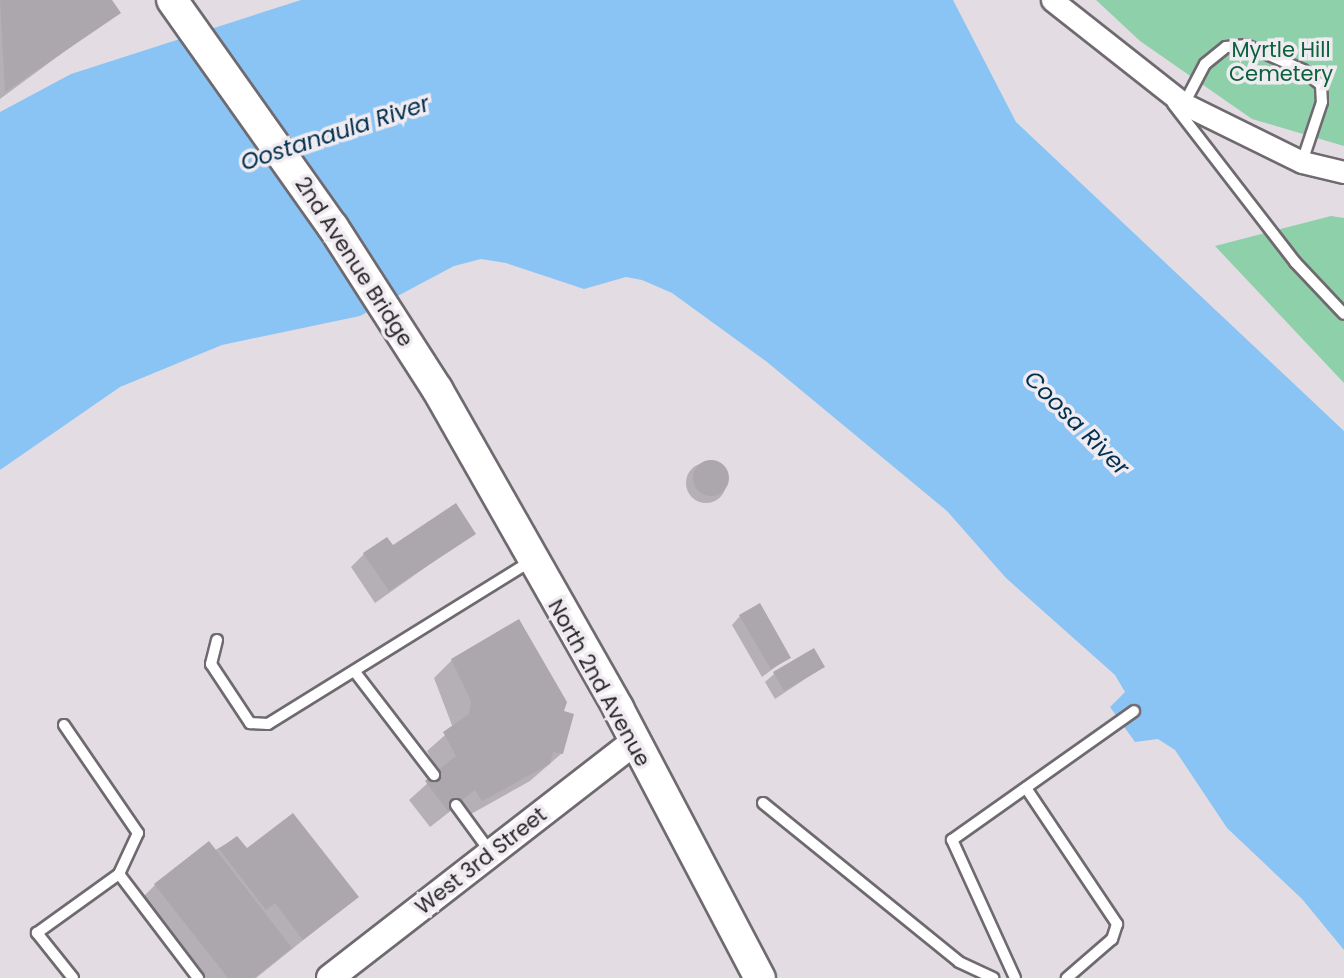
<!DOCTYPE html>
<html>
<head>
<meta charset="utf-8">
<style>
  body { margin:0 }
  #map { position:relative; width:1344px; height:978px; overflow:hidden; background:#e3dde3; font-family:Poppins,sans-serif }
  div>[style] { position:absolute }
  [style*='--x'] { left:calc(var(--x)*1px); top:calc(var(--y)*1px); width:calc(var(--w)*1px); rotate:calc(var(--a)*1deg) }
  .green>* { inset:0; background:#8dd0a9 }
  .water>* { inset:0; background:#89c4f5 }
  .shadow>* { inset:0; background:#0003 }
  .round { border-radius:50% }
  .building>* { inset:0; background:#aca7ac }
  .roads { filter:drop-shadow(2px 0 #6f6a6f) drop-shadow(-2px 0 #6f6a6f) drop-shadow(0 2px #6f6a6f) drop-shadow(0 -2px #6f6a6f) }
  .service>* { height:10px; margin:-5px; padding:0 5px; transform-origin:5px; border-radius:5px; background:#fff }
  .minor>* { height:21px; margin:-10.5px; padding:0 10.5px; transform-origin:10.5px; border-radius:10.5px; background:#fff }
  .tertiary>* { height:26px; margin:-13px; padding:0 13px; transform-origin:13px; border-radius:13px; background:#fff }
  .secondary>* { height:30px; margin:-15px; padding:0 15px; transform-origin:15px; border-radius:15px; background:#fff }
  span { translate:-50% -50%; white-space:nowrap; text-align:center; line-height:1.15; -webkit-text-stroke:7px #f0ebf0; paint-order:stroke }
  .park-label { font-size:21px; color:#0a613c }
  .street-label { font-size:21px; color:#262426 }
  .water-label { font-size:23px; color:#00304f; font-style:italic }
</style>
</head>
<body>
<div id="map">
  <div class="green">
    <i style="clip-path:polygon(1096px 0,1344px 0,1344px 146px,1252px 119px,1140px 41px)"></i>
    <i style="clip-path:polygon(1331px 216px,1344px 218px,1344px 383px,1215px 246px)"></i>
  </div>
  <div class="water">
    <i style="clip-path:polygon(301px 0,953px 0,1016px 122px,1344px 431px,1344px 950px,1302px 899px,1227px 828px,1175px 750px,1158px 739px,1135px 742px,1110px 707px,1125px 692px,1115px 675px,1006px 578px,947px 511px,767px 362px,672px 293px,642px 280px,626px 277px,584px 289px,506px 263px,481px 259px,454px 266px,360px 316px,222px 345px,120px 387px,0 470px,0 112px,71px 74px)"></i>
  </div>
  <div class="shadow">
    <i style="clip-path:polygon(0 0,110px 0,118px 12px,0 99px)"></i>
    <i class="round" style="left:686px;top:463px;width:40px;height:40px"></i>
    <i style="clip-path:polygon(474px 533px,375px 603px,351px 567px,364px 554px)"></i>
    <i style="clip-path:polygon(740px 616px,789px 657px,762px 677px,732px 625px)"></i>
    <i style="clip-path:polygon(452px 660px,562px 712px,561px 754px,530px 781px,464px 818px,457px 806px,430px 827px,409px 800px,439px 773px,427px 751px,453px 728px,434px 678px)"></i>
    <i style="clip-path:polygon(823px 667px,775px 699px,765px 682px,774px 674px)"></i>
    <i style="clip-path:polygon(236px 838px,246px 851px,357px 897px,256px 978px,197px 978px,138px 902px,155px 885px)"></i>
  </div>
  <div class="building">
    <i style="clip-path:polygon(0 0,112px 0,121px 13px,5px 92px)"></i>
    <i class="round" style="left:693px;top:460px;width:36px;height:36px"></i>
    <i style="clip-path:polygon(456px 503px,476px 534px,389px 591px,363px 553px,387px 537px,393px 545px)"></i>
    <i style="clip-path:polygon(760px 603px,791px 658px,771px 669px,739px 615px)"></i>
    <i style="clip-path:polygon(519px 619px,567px 702px,564px 711px,574px 714px,563px 754px,553px 752px,550px 764px,482px 801px,475px 790px,448px 811px,425px 781px,456px 756px,443px 732px,469px 714px,471px 701px,451px 659px)"></i>
    <i style="clip-path:polygon(814px 648px,825px 667px,784px 691px,773px 672px)"></i>
    <i style="clip-path:polygon(293px 813px,359px 897px,303px 940px,275px 903px,266px 910px,219px 849px,237px 836px,247px 848px)"></i>
    <i style="clip-path:polygon(209px 841px,292px 948px,254px 978px,228px 978px,154px 884px)"></i>
  </div>
  <div class="roads">
    <div class="service">
      <i style="--x:1173;--y:104;--w:200;--a:52.3"></i>
      <i style="--x:1295;--y:262;--w:71;--a:46.7"></i>
      <i style="--x:1184;--y:104;--w:45;--a:-62.3"></i>
      <i style="--x:1205;--y:64;--w:27;--a:-39"></i>
      <i style="--x:1226;--y:47;--w:20;--a:-6"></i>
      <i style="--x:1246;--y:45;--w:62;--a:23.7"></i>
      <i style="--x:1303;--y:70;--w:23;--a:40"></i>
      <i style="--x:1321;--y:85;--w:17;--a:87"></i>
      <i style="--x:1322;--y:102;--w:63;--a:108.4"></i>
      <i style="--x:217;--y:640;--w:25;--a:104"></i>
      <i style="--x:211;--y:664;--w:71;--a:56.5"></i>
      <i style="--x:250;--y:723;--w:18;--a:3"></i>
      <i style="--x:268;--y:724;--w:309;--a:-31.8"></i>
      <i style="--x:355;--y:672;--w:130;--a:52.5"></i>
      <i style="--x:64;--y:725;--w:131;--a:55.6"></i>
      <i style="--x:138;--y:833;--w:45;--a:114.9"></i>
      <i style="--x:1026;--y:788;--w:164;--a:56.2"></i>
      <i style="--x:1117;--y:924;--w:16;--a:108"></i>
      <i style="--x:1112;--y:939;--w:60;--a:139.1"></i>
      <i style="--x:763;--y:803;--w:252;--a:39"></i>
      <i style="--x:959;--y:962;--w:38;--a:25"></i>
      <i style="--x:456;--y:805;--w:59;--a:53.9"></i>
      <i style="--x:73;--y:978;--w:58;--a:-128.7"></i>
      <i style="--x:37;--y:933;--w:101;--a:-35.7"></i>
      <i style="--x:119;--y:874;--w:131;--a:52.8"></i>
      <i style="--x:1015;--y:978;--w:152;--a:-114.5"></i>
      <i style="--x:952;--y:840;--w:223;--a:-35.3"></i>
    </div>
    <div class="minor">
      <i style="--x:1052;--y:0;--w:168;--a:38.2"></i>
      <i style="--x:1184;--y:104;--w:131;--a:26.2"></i>
      <i style="--x:1302;--y:162;--w:43;--a:13.4"></i>
    </div>
    <div class="tertiary">
      <i style="--x:330;--y:978;--w:382;--a:-37.8"></i>
    </div>
    <div class="secondary">
      <i style="--x:172;--y:0;--w:278;--a:54.7"></i>
      <i style="--x:333;--y:227;--w:193;--a:57.3"></i>
      <i style="--x:437;--y:389;--w:367;--a:60.4"></i>
      <i style="--x:618;--y:708;--w:305;--a:62.3"></i>
    </div>
  </div>
  <div class="park-label">
    <span style="left:1281px;top:62px">Myrtle Hill<br>Cemetery</span>
  </div>
  <div class="street-label">
    <span style="left:354px;top:262px;rotate:57deg">2nd Avenue Bridge</span>
    <span style="left:599px;top:683px;rotate:61deg">North 2nd Avenue</span>
    <span style="left:481px;top:861px;rotate:-38deg">West 3rd Street</span>
  </div>
  <div class="water-label">
    <span style="left:335px;top:133px;rotate:-18deg">Oostanaula River</span>
    <span style="left:1077px;top:423px;rotate:45deg">Coosa River</span>
  </div>
</div>
</body>
</html>
